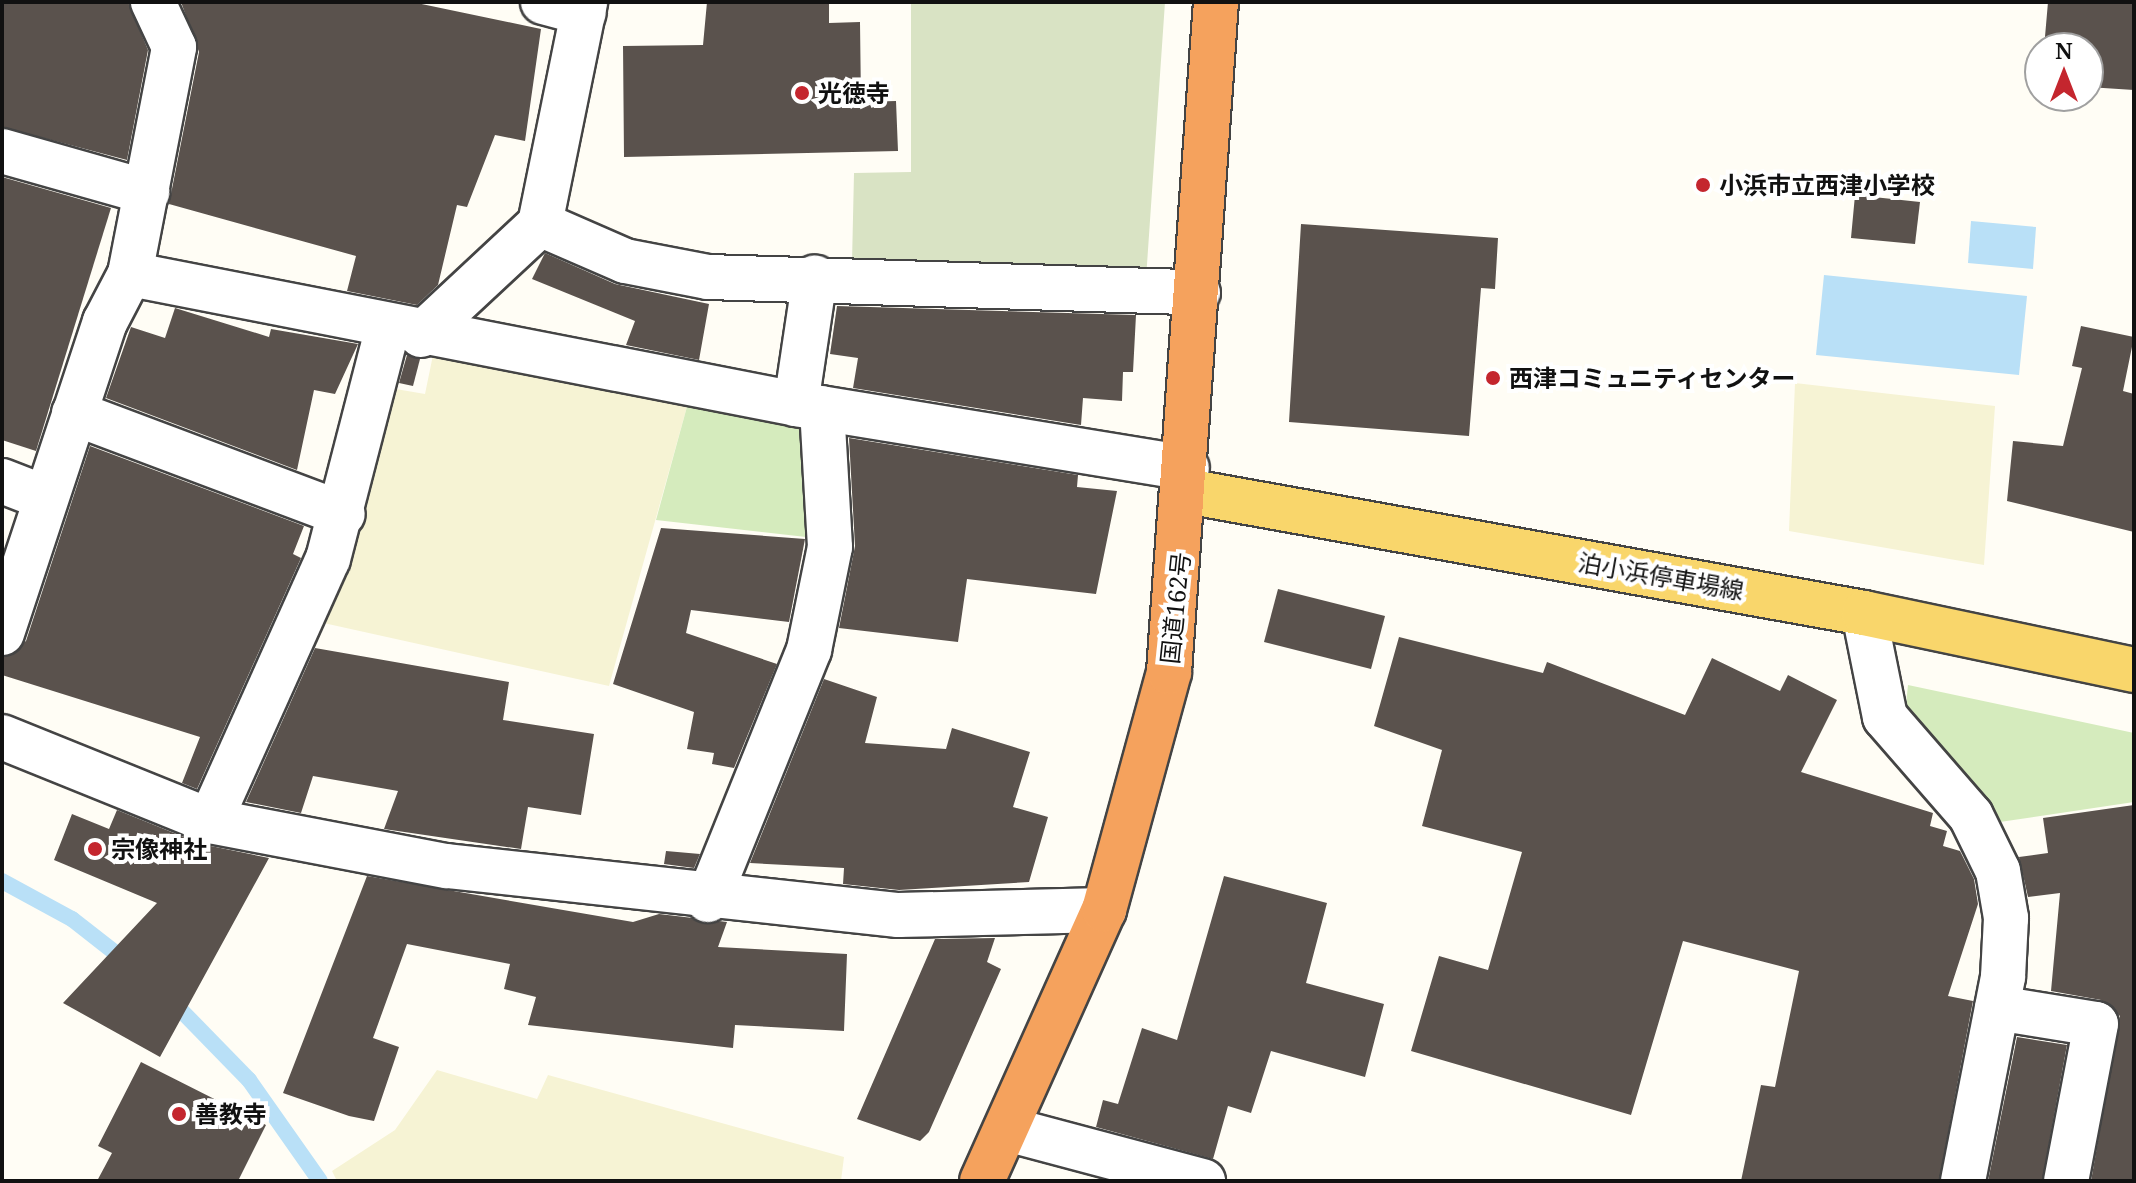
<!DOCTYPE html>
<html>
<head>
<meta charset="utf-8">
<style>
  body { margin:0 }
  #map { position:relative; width:2136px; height:1183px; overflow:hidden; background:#fffdf5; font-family:"Noto Serif","Noto Sans JP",serif }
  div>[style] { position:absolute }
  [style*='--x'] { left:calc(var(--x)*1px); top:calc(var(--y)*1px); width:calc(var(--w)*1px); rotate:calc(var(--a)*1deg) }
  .farmland>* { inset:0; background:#f6f3d4 }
  .green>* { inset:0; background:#d5ebbd }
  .cemetery>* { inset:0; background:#d9e3c4 }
  .water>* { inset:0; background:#b9e0f7 }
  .stream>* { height:16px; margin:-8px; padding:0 8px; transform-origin:8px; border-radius:8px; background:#b9e0f7 }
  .building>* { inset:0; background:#5a524d }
  .roads { filter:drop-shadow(2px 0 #444) drop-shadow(-2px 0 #444) drop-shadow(0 2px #444) drop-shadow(0 -2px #444) }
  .minor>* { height:44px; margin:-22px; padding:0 22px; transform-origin:22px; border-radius:22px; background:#fff }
  .major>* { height:44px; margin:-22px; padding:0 22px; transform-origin:22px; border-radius:22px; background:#f9d66b }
  .highway>* { height:44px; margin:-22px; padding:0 22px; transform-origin:22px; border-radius:22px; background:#f5a25d }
  .dots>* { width:22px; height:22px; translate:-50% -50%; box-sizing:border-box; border:4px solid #fff; border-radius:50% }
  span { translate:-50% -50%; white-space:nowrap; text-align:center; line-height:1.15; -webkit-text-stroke:8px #fff; paint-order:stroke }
  .poi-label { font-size:24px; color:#111; font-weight:700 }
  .left { translate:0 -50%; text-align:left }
  .street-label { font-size:24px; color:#111 }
  .frame { position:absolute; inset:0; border:4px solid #111; pointer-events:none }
  .north { position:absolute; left:2024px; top:32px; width:80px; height:80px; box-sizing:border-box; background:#fff; border:2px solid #a0a0a0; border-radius:50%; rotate:0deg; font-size:22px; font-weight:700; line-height:32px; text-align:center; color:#111 }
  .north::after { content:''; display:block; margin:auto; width:28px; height:36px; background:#c4262e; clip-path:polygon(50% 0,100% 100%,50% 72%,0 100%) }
</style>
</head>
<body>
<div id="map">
  <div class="farmland">
    <i style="clip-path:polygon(433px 355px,688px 403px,609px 686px,310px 620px,384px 387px,425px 394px)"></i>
    <i style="clip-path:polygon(1795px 383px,1995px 406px,1984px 565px,1789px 531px)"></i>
    <i style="clip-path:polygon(437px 1070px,537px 1099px,548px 1075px,844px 1157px,841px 1181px,337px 1181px,332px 1171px,395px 1130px)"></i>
  </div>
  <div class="green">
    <i style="clip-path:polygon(688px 403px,804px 425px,806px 537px,656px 520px)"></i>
    <i style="clip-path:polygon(1908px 685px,2134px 733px,2134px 802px,1993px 823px,1905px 714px)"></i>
  </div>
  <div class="cemetery">
    <i style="clip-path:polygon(911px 2px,1165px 2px,1146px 279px,852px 263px,854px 173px,911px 172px)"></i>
  </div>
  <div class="water">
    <i style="clip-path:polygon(1971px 221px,2036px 227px,2033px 269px,1968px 263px)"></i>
    <i style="clip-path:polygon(1824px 275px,2027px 296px,2019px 375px,1816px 355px)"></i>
  </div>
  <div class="stream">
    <i style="--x:2;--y:881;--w:80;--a:28.5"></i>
    <i style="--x:72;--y:919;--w:70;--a:38"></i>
    <i style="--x:169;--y:998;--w:115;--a:45.7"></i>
    <i style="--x:249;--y:1080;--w:123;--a:54.9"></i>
  </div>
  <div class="building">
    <i style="clip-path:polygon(2px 2px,128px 2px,148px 50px,127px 160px,2px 127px)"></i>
    <i style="clip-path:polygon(181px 2px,412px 2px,541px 29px,525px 141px,495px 135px,467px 207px,457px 205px,438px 285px,417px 305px,347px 291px,356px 256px,169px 204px,199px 52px)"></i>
    <i style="clip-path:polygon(707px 2px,829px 2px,829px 23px,860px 22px,861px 102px,896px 101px,898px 151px,624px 157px,623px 46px,703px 45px)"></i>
    <i style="clip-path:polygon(2048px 2px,2134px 2px,2134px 90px,2088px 87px,2088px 48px,2044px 48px)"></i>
    <i style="clip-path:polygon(2px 177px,111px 208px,36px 451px,2px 440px)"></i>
    <i style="clip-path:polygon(1855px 195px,1920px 202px,1915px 244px,1851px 238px)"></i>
    <i style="clip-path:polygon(1301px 224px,1498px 238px,1495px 289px,1481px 288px,1469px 436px,1289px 422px)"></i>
    <i style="clip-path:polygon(545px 253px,615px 284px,709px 304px,699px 360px,626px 345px,635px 321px,532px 279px)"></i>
    <i style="clip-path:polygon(837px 306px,1136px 315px,1133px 372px,1123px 372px,1122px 401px,1083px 398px,1081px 425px,853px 388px,858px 358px,830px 354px)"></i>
    <i style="clip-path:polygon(175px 308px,269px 337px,271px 329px,358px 344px,335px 394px,314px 390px,297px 470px,106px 398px,131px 327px,165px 338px)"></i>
    <i style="clip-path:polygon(2081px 326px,2134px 337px,2123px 391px,2134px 394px,2134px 532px,2007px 501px,2013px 441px,2063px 446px,2082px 368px,2072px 366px)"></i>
    <i style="clip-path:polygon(407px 355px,420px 359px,413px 386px,399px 383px)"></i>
    <i style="clip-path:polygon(849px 438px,1078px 475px,1077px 487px,1117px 491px,1096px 594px,967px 579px,958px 642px,839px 628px,855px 546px)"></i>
    <i style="clip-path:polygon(90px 446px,304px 526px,293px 554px,301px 558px,197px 789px,182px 783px,200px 737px,2px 675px,2px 657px,26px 641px)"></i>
    <i style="clip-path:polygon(661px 528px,805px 539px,789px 622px,691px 610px,686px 633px,777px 664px,734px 768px,712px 764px,714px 753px,687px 749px,694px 712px,613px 684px)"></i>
    <i style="clip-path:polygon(1278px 589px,1385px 616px,1371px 669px,1264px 642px)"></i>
    <i style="clip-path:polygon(1399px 637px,1543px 673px,1547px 662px,1685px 715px,1712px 658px,1780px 691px,1788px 675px,1837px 700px,1801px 772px,1933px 813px,1930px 826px,1947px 831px,1943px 846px,1960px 851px,1974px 879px,1978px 904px,1948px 996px,1973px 1001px,1939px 1181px,1741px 1181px,1761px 1085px,1775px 1087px,1799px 971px,1683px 941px,1631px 1115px,1411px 1051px,1439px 956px,1488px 970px,1522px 852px,1422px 826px,1442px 750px,1374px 726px)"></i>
    <i style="clip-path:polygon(315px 648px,509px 682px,503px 720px,594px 734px,581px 815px,528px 807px,521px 849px,384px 829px,398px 791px,313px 776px,301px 813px,246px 802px)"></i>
    <i style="clip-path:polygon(824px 679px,877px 697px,865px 743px,946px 749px,952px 728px,1030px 752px,1013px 807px,1048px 817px,1029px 882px,899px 890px,843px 884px,844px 868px,750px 863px)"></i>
    <i style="clip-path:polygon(2134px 805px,2134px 1181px,2091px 1181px,2120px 1016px,2101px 1000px,2051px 991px,2060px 893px,2028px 897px,2019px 857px,2048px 853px,2043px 818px)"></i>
    <i style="clip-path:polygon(117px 810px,201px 844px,269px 858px,160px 1057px,63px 1003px,157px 903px,54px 860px,72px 814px,109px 829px)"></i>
    <i style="clip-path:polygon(666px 851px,700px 854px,694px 868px,664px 864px)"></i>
    <i style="clip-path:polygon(367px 876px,633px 922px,659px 914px,727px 922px,718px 947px,847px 954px,844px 1031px,735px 1025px,733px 1048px,528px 1025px,536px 997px,504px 989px,510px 964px,407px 944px,373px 1038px,399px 1047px,374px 1121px,349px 1116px,283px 1093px)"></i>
    <i style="clip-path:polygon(1224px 876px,1327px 903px,1306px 983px,1384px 1004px,1365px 1077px,1271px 1051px,1251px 1113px,1228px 1106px,1213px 1159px,1096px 1127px,1103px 1100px,1118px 1104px,1142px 1028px,1177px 1040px)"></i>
    <i style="clip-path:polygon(995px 938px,987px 962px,1001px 969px,929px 1132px,920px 1141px,857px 1119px,935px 939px)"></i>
    <i style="clip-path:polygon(2017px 1037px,2067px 1045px,2042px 1181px,1988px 1181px)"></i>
    <i style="clip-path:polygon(141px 1062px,266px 1125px,238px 1181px,97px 1181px,112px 1153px,98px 1146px)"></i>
  </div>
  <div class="roads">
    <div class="minor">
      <i style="--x:543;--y:2;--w:42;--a:15"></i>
      <i style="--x:2;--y:151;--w:151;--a:15.8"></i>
      <i style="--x:540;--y:224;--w:93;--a:23.5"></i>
      <i style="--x:625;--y:261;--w:85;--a:10.9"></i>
      <i style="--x:708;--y:277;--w:490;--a:1.8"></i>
      <i style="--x:130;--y:274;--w:679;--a:11.04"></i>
      <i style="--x:796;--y:404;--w:396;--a:9.3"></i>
      <i style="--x:421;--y:335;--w:163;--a:-43"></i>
      <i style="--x:540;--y:224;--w:227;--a:-78.5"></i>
      <i style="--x:796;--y:404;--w:128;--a:-81.5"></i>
      <i style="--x:74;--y:413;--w:287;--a:20.6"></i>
      <i style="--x:2;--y:481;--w:47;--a:21.1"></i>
      <i style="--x:1864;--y:613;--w:106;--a:78.6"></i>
      <i style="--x:1885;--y:717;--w:131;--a:49"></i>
      <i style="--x:1971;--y:816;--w:61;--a:63.9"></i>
      <i style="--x:1998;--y:871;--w:48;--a:80.3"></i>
      <i style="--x:2006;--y:918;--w:59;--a:92.9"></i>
      <i style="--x:2003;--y:977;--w:208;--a:101.1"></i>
      <i style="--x:2;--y:633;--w:328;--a:-71.7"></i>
      <i style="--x:105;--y:322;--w:54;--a:-62.5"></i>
      <i style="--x:130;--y:274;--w:231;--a:-79"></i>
      <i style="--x:174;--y:47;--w:50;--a:-115"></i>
      <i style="--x:2;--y:737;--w:224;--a:22"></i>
      <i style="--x:210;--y:821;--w:241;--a:10.8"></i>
      <i style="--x:447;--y:866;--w:454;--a:6.2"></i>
      <i style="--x:898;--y:915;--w:206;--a:-1.4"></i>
      <i style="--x:210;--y:821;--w:287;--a:-65.8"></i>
      <i style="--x:328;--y:559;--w:240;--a:-75.5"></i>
      <i style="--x:708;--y:900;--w:270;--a:-68"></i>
      <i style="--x:809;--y:650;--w:105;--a:-78.5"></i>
      <i style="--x:830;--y:547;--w:139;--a:-93.3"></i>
      <i style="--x:1997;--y:1008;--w:100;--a:9.2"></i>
      <i style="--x:2096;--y:1024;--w:160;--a:100.8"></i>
      <i style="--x:1007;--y:1129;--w:203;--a:14.9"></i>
    </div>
    <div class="major">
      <i style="--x:1186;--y:491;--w:689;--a:10.2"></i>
      <i style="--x:1864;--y:613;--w:276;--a:11.9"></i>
    </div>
    <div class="highway">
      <i style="--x:982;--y:1181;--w:297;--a:-65.8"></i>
      <i style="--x:1104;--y:910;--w:247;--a:-74.7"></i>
      <i style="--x:1169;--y:672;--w:672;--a:-85.99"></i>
    </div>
  </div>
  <div class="dots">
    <i style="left:802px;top:93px;background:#c4262e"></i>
    <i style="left:1703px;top:185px;background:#c4262e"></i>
    <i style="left:1493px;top:378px;background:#c4262e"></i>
    <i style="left:95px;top:849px;background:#c4262e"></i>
    <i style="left:179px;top:1114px;background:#c4262e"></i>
  </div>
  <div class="poi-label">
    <span class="left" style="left:818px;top:93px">光徳寺</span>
    <span class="left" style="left:1719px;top:185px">小浜市立西津小学校</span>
    <span class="left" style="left:1509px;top:378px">西津コミュニティセンター</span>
    <span class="left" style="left:111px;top:849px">宗像神社</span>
    <span class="left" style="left:195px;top:1114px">善教寺</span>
  </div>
  <div class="street-label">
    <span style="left:1661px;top:576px;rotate:10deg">泊小浜停車場線</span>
    <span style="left:1175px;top:608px;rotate:-84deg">国道162号</span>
  </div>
  <div class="frame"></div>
  <div class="north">N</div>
</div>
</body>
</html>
